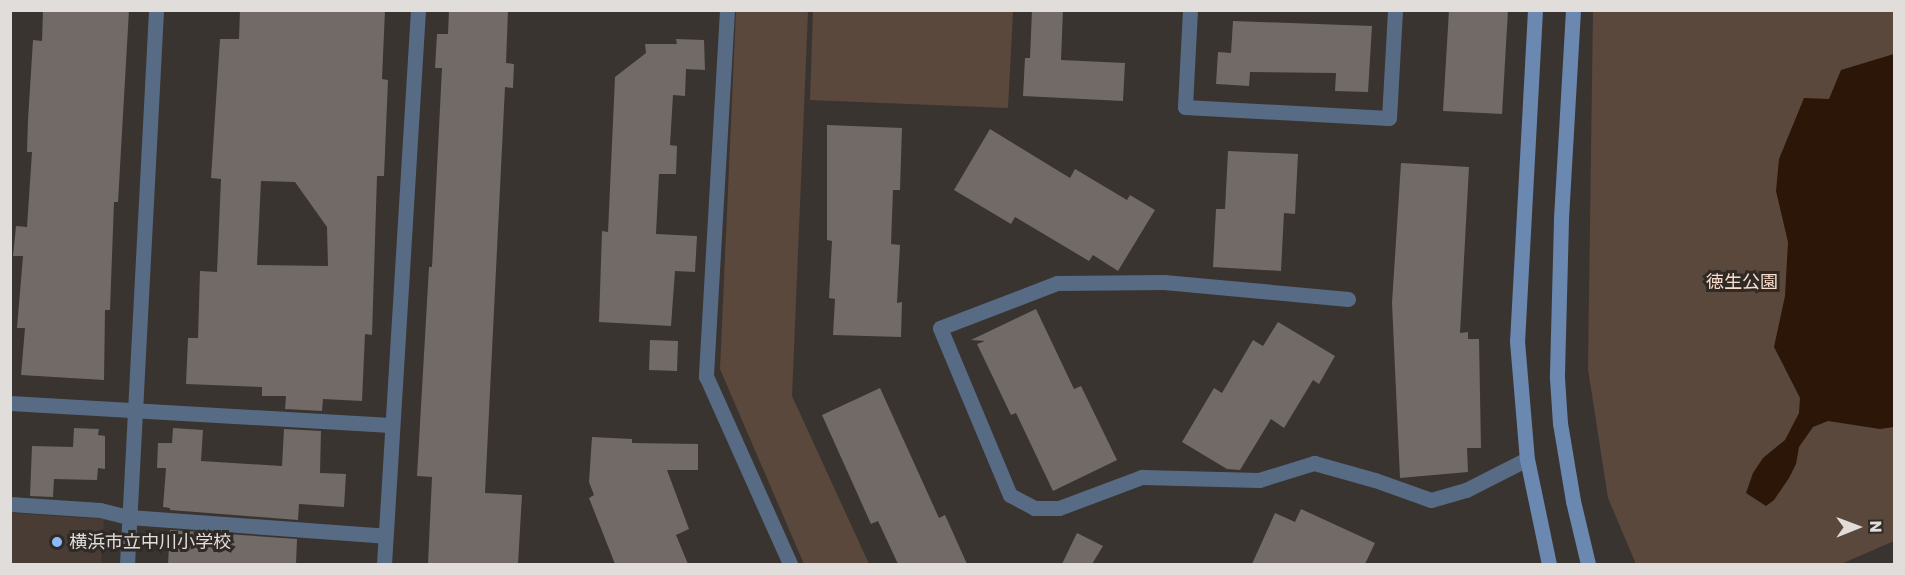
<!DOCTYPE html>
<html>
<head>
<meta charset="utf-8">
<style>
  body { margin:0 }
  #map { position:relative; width:1905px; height:575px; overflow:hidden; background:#3a3431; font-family:Poppins,"Noto Sans JP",sans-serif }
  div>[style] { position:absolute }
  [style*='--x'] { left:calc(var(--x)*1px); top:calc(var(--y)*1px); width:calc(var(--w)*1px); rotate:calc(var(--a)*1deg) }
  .built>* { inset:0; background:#483c35 }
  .green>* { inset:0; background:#5b483d }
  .water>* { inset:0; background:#2b1608 }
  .building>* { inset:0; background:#716a66 }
  .lane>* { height:15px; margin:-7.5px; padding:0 7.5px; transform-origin:7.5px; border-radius:7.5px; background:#586b84 }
  .street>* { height:15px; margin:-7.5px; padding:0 7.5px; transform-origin:7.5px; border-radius:7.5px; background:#586b84 }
  .secondary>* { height:15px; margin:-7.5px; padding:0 7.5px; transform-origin:7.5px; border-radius:7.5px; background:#6b88b0 }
  .dots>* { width:16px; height:16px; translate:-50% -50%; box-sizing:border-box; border:3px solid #302a27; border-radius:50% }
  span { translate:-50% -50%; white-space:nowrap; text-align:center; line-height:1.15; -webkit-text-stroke:6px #302a27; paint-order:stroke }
  .park-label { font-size:18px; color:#fdddcb }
  .poi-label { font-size:18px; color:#e1dddb }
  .left { translate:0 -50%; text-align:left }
  .frame { position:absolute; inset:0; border:12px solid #e1dddb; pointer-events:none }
  .north { position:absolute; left:1827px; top:497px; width:60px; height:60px; -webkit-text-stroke:4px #302a27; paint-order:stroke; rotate:89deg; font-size:16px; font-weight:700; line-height:24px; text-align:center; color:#e1dddb }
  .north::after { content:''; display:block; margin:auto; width:21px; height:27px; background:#e1dddb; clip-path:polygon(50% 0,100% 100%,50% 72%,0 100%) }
</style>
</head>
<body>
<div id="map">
  <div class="built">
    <i style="clip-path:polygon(10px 513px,104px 519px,101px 564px,11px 564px)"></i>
  </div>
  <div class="green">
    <i style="clip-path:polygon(736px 11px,808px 11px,792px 396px,869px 564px,804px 564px,720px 369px)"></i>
    <i style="clip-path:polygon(813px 11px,1013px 11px,1008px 108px,810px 100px)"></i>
    <i style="clip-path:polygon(1593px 11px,1894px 11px,1894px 541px,1841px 564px,1636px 564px,1608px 498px,1588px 369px)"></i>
  </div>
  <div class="water">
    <i style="clip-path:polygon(1894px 54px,1894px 427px,1880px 429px,1828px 421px,1813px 427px,1799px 447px,1796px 464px,1789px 478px,1774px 500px,1766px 506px,1746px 493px,1753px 473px,1763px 458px,1785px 440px,1799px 413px,1800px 398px,1774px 347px,1785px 296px,1788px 242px,1776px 191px,1779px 159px,1804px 98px,1829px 99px,1841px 70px)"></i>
  </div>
  <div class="building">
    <i style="clip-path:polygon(43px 10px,129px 10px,118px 202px,114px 202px,110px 310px,105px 310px,104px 380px,21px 375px,25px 328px,17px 328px,23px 256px,13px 256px,16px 226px,27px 227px,32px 152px,27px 152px,28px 120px,33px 40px,42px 41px)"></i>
    <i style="clip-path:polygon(evenodd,240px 10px,385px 10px,382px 79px,388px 80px,384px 176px,377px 176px,372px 335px,365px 334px,362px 401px,323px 399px,322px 411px,285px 409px,286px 396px,262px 396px,262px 387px,186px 384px,188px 338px,198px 338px,200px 271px,217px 272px,221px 179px,211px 178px,220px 39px,239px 39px,240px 10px,261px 181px,295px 182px,327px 227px,328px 266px,257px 265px,261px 181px)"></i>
    <i style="clip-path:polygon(449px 10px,508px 10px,506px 63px,514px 64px,513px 88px,505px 87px,485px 493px,522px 495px,518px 564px,428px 564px,432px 477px,417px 476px,429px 267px,432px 267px,442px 68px,435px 68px,437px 34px,448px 34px)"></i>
    <i style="clip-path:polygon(1032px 10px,1063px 10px,1061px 60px,1125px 63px,1123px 101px,1023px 96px,1025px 58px,1030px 58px)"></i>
    <i style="clip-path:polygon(1449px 10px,1508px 10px,1502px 114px,1443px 111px)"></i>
    <i style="clip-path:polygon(1233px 21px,1372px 26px,1368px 92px,1335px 91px,1336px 73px,1250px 72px,1249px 86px,1216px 84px,1218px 52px,1231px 53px)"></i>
    <i style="clip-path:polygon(676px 39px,704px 40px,705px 70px,686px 69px,685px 96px,673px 95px,670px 145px,677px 146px,676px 174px,659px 174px,656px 234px,697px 236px,695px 272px,675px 271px,671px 326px,599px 322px,602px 231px,608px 232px,615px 77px,646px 53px,645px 44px,677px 44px)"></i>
    <i style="clip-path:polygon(827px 125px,902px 128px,900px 190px,893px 190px,891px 244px,900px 245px,897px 303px,902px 302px,901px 337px,833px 335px,835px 299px,829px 298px,832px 241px,827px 240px)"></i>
    <i style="clip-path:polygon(990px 129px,1070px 178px,1075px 169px,1127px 200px,1130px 195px,1155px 210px,1118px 271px,1093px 255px,1089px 261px,1015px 217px,1011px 224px,954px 190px)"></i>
    <i style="clip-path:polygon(1228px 151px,1298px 154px,1295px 214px,1284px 213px,1281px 271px,1213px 267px,1216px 209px,1225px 209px)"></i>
    <i style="clip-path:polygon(1401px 163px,1469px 167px,1460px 333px,1468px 332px,1468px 339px,1479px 339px,1481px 448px,1467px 448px,1468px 472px,1400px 478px,1392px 303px)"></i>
    <i style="clip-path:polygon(1036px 309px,1074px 389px,1081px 386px,1117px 460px,1053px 491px,1016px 413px,1011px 415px,977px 344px,985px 341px,971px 340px)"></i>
    <i style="clip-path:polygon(1278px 322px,1335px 356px,1319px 384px,1313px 380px,1284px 428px,1271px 419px,1240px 470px,1227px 469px,1182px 442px,1214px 388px,1222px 393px,1253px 340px,1263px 346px)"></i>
    <i style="clip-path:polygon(650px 340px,678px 341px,677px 371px,649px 370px)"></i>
    <i style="clip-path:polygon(880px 388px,939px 518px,945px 515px,967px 564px,898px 564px,878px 521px,871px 524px,822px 415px)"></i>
    <i style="clip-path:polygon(74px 428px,99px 429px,98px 435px,105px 436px,105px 469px,98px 468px,97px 480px,54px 479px,53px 497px,30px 496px,32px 446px,73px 447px)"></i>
    <i style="clip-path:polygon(173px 428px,203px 430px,201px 461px,282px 466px,284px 429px,321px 431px,320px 473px,346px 474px,344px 507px,299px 504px,298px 520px,170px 510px,170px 508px,163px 507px,166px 468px,157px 468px,158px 443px,172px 443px)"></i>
    <i style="clip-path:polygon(592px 437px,632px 439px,632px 443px,698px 444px,698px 470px,667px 470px,689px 529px,676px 535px,688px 564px,615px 564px,589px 498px,594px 495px,589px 482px)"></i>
    <i style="clip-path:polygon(1301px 509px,1375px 543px,1365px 564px,1252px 564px,1275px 513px,1295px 522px)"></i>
    <i style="clip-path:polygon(170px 530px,297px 539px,296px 564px,168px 564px)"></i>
    <i style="clip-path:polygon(1077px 533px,1103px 546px,1092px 564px,1062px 564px)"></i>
  </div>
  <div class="lane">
    <i style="--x:1348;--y:299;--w:185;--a:-174.7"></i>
    <i style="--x:1164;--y:282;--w:107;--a:179.5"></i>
    <i style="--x:1057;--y:283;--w:125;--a:159"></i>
    <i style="--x:940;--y:328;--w:181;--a:67.3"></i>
    <i style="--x:1010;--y:495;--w:27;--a:28"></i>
    <i style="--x:1034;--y:508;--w:25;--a:0"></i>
    <i style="--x:1059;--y:508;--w:89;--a:-20.5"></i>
    <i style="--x:1142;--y:477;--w:117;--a:1.5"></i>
    <i style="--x:1259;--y:480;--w:58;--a:-17.2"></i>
    <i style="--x:1314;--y:463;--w:63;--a:15.6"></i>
    <i style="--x:1375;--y:480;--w:59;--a:19.7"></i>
    <i style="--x:1431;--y:500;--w:36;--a:-16"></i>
    <i style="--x:1466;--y:490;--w:68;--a:-26.9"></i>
  </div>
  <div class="street">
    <i style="--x:727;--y:10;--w:367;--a:93.3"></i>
    <i style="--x:706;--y:376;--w:206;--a:65.9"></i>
    <i style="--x:1190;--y:10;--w:97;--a:93"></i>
    <i style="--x:1185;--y:107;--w:204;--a:3.1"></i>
    <i style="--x:1389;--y:118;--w:108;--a:-86.8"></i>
    <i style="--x:10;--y:403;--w:381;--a:3.3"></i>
    <i style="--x:10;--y:504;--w:90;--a:3.8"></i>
    <i style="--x:100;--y:510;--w:30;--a:14"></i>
    <i style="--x:129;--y:517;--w:257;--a:4.2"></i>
    <i style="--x:127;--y:564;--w:555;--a:-87"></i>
    <i style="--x:384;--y:564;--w:555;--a:-86.49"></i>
  </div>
  <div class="secondary">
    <i style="--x:1535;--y:10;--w:331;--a:93.1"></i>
    <i style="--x:1517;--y:341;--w:118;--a:85.2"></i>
    <i style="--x:1527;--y:459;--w:107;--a:78.2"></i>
    <i style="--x:1573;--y:10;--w:210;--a:93.3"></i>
    <i style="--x:1561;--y:220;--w:158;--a:91.5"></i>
    <i style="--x:1557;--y:378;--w:45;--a:86.2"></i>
    <i style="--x:1560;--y:423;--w:79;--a:80.5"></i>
    <i style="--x:1573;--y:501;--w:65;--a:76.6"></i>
  </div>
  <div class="dots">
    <i style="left:57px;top:542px;background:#8abafc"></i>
  </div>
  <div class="park-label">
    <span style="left:1742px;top:282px">徳生公園</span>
  </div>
  <div class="poi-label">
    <span class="left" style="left:69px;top:542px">横浜市立中川小学校</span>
  </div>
  <div class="frame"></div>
  <div class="north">N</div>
</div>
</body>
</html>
